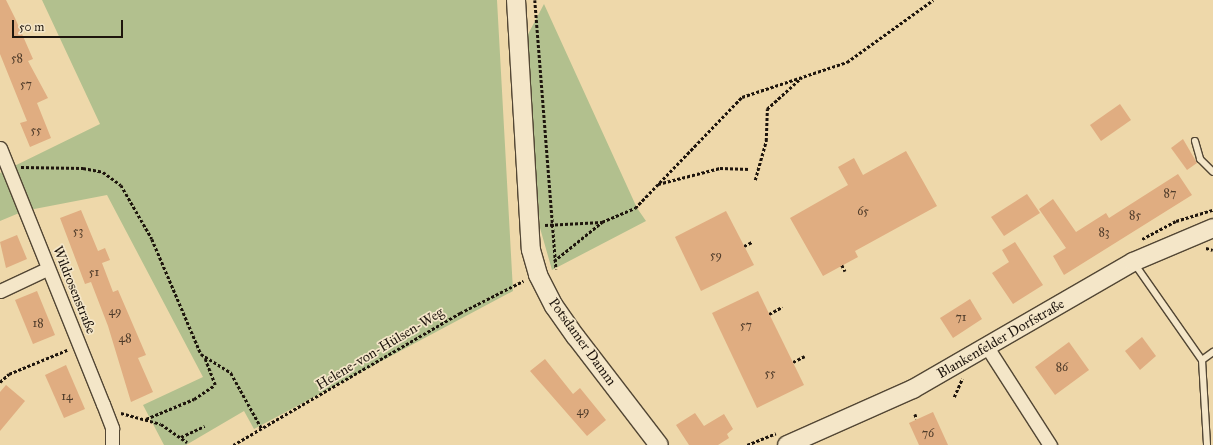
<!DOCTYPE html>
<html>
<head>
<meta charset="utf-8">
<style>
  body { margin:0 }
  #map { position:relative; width:1213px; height:445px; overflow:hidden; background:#eed8aa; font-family:"IM FELL Great Primer",serif }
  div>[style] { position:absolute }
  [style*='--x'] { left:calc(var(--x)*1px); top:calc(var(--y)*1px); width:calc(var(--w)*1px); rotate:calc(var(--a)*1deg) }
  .green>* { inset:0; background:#b2c08e }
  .building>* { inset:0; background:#e0ad81 }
  .path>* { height:2.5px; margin-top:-1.25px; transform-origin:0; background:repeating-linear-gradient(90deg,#1e150d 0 3px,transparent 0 5px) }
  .roads { filter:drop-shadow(1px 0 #524634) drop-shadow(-1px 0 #524634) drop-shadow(0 1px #524634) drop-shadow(0 -1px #524634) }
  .service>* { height:6px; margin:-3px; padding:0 3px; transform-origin:3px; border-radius:3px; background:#f4e6c8 }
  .minor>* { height:13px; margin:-6.5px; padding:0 6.5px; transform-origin:6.5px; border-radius:6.5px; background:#f4e6c8 }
  .secondary>* { height:18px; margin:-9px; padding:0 9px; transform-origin:9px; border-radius:9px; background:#f4e6c8 }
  span { translate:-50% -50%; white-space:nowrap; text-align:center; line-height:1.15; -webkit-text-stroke:3.5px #f4e6c8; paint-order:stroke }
  .number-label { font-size:12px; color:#4e3b2a }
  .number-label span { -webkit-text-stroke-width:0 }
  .street-label { font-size:14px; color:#1e150d }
  .scale { position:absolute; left:12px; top:20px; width:111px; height:18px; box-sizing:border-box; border:2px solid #1e150d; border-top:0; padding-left:5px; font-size:12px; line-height:14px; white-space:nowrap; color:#1e150d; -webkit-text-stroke:3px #f4e6c8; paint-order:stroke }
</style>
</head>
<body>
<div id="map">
  <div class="green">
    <i style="clip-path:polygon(42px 0,497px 0,513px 291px,254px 429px,244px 411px,186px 445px,164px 445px,143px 405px,203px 377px,107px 195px,24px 211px,0 221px,0 173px,100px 124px)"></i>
    <i style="clip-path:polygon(544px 4px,637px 208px,646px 221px,552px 270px,540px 228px,526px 38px)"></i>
  </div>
  <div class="building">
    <i style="clip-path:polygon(0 0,6px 0,15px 18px,33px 59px,28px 61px,48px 98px,37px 103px,51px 138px,30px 147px,20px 123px,27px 121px,0 54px)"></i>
    <i style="clip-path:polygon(1120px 104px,1131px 120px,1101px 141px,1090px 125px)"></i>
    <i style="clip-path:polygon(1183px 139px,1197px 163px,1187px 170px,1171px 148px)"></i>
    <i style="clip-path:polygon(906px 151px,937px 206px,855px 251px,858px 257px,823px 276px,790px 218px,848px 185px,838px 167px,854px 158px,863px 175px)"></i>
    <i style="clip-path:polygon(1178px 174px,1192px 195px,1064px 275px,1053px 256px,1066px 248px,1039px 209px,1053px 199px,1076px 232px,1106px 213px,1109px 218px)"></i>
    <i style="clip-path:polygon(1027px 194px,1040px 213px,1004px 236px,991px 217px)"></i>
    <i style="clip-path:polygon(81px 210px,98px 251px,105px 248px,110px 260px,102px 263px,113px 292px,118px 290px,146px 355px,138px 358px,153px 392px,131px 402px,108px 326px,91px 282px,85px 284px,60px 218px)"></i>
    <i style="clip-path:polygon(726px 211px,754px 265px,701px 291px,675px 237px)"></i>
    <i style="clip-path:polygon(17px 235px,27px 259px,6px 268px,0 242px)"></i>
    <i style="clip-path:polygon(1015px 242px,1043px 285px,1013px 304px,992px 273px,1009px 262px,1002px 250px)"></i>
    <i style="clip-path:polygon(37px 291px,55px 335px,33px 344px,15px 300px)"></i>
    <i style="clip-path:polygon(758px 291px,804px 385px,757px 408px,712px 313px)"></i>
    <i style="clip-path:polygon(970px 299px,982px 319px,953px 338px,940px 318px)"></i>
    <i style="clip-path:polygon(1142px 337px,1156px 356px,1140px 370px,1125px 351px)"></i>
    <i style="clip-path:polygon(1069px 342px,1089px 370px,1055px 395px,1035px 367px)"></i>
    <i style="clip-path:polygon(545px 359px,573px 394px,580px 388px,606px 420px,587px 436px,530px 371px)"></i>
    <i style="clip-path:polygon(66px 365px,85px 409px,64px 418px,45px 375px)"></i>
    <i style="clip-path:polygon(6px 385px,25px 401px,0 431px,0 392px)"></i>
    <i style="clip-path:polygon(933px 412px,948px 445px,919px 445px,909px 423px)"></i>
    <i style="clip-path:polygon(695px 413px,704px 426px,724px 414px,733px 429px,727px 434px,729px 438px,718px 445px,689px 445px,676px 425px)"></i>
  </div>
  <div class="path">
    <i style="--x:535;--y:0;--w:270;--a:85.5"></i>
    <i style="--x:21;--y:167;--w:62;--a:0.9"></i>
    <i style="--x:83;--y:168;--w:20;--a:11"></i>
    <i style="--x:103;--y:172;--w:22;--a:36"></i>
    <i style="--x:121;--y:185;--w:62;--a:60.1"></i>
    <i style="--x:152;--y:239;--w:125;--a:66.9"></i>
    <i style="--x:201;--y:354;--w:36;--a:32"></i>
    <i style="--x:231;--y:373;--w:64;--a:61"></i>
    <i style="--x:755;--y:180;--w:41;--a:-74.2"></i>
    <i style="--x:766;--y:141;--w:32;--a:-88"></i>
    <i style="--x:767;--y:109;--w:47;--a:-42.4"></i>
    <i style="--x:658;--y:184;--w:64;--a:-14.5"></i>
    <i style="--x:720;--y:168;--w:30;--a:2"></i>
    <i style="--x:545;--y:225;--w:57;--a:-3"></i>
    <i style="--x:602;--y:222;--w:36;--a:-23"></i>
    <i style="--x:635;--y:208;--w:154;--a:-46.1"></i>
    <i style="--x:742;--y:97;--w:111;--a:-18.4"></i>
    <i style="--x:847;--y:62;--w:106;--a:-35.8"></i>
    <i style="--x:1142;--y:239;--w:38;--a:-28"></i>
    <i style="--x:1176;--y:221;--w:39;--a:-17"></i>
    <i style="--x:744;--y:246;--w:9;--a:-27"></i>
    <i style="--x:1206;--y:248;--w:7;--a:16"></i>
    <i style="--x:554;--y:261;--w:62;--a:-39.1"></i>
    <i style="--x:842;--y:265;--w:7;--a:63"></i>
    <i style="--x:769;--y:314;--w:15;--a:-28"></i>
    <i style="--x:793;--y:362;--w:13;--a:-27"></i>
    <i style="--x:0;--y:382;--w:12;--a:-42"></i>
    <i style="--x:9;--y:374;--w:63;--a:-22.5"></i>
    <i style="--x:954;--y:397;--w:20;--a:-66"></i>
    <i style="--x:121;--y:413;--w:41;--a:15.4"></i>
    <i style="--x:161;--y:424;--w:32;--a:35"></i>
    <i style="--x:915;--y:414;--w:5;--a:68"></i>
    <i style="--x:146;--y:419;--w:52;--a:-22.6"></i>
    <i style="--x:194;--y:399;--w:25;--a:-34"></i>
    <i style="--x:215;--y:385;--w:28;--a:-111"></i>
    <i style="--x:181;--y:437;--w:26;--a:-25"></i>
    <i style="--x:233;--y:445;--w:263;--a:-30.2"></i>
    <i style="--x:460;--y:313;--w:71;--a:-26.9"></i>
    <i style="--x:747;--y:445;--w:31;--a:-22"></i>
  </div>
  <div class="roads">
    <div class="service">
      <i style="--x:1195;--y:141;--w:19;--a:74"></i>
      <i style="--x:1200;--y:159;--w:18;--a:45"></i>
      <i style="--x:1134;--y:263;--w:118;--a:55"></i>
      <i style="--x:1202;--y:360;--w:85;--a:86.6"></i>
      <i style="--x:1202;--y:360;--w:14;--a:-36"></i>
    </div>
    <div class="minor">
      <i style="--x:0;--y:148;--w:276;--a:68.1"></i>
      <i style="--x:103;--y:404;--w:26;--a:69"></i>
      <i style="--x:112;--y:428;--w:17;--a:90"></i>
      <i style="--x:0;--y:291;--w:52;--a:-25.1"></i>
      <i style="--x:987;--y:347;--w:117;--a:57.3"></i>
    </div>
    <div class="secondary">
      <i style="--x:516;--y:0;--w:250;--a:86.6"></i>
      <i style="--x:531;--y:250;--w:26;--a:74"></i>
      <i style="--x:538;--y:275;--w:35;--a:63"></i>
      <i style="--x:554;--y:306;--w:38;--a:55"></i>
      <i style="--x:576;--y:337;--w:136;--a:52.5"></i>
      <i style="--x:787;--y:445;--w:138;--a:-24"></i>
      <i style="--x:913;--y:389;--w:254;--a:-30"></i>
      <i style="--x:1133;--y:262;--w:87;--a:-23"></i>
    </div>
  </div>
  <div class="number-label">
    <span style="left:17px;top:59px">58</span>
    <span style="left:26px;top:85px">57</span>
    <span style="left:36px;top:131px">55</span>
    <span style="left:1170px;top:194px">87</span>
    <span style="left:863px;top:212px">65</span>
    <span style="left:1135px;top:216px">85</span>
    <span style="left:78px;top:232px">53</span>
    <span style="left:1104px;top:233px">83</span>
    <span style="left:716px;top:256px">59</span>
    <span style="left:94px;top:273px">51</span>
    <span style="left:115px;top:312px">49</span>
    <span style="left:961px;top:318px">71</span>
    <span style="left:38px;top:324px">18</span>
    <span style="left:746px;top:326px">57</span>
    <span style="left:125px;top:339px">48</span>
    <span style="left:1062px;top:368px">86</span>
    <span style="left:770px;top:374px">55</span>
    <span style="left:67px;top:397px">14</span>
    <span style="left:583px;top:412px">49</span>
    <span style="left:928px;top:434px">76</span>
  </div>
  <div class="street-label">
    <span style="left:74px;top:290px;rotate:68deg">Wildrosenstraße</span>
    <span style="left:1001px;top:339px;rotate:-30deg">Blankenfelder Dorfstraße</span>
    <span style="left:582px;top:342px;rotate:54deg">Potsdamer Damm</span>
    <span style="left:380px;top:349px;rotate:-31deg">Helene-von-Hülsen-Weg</span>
  </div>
  <div class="scale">50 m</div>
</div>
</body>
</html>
